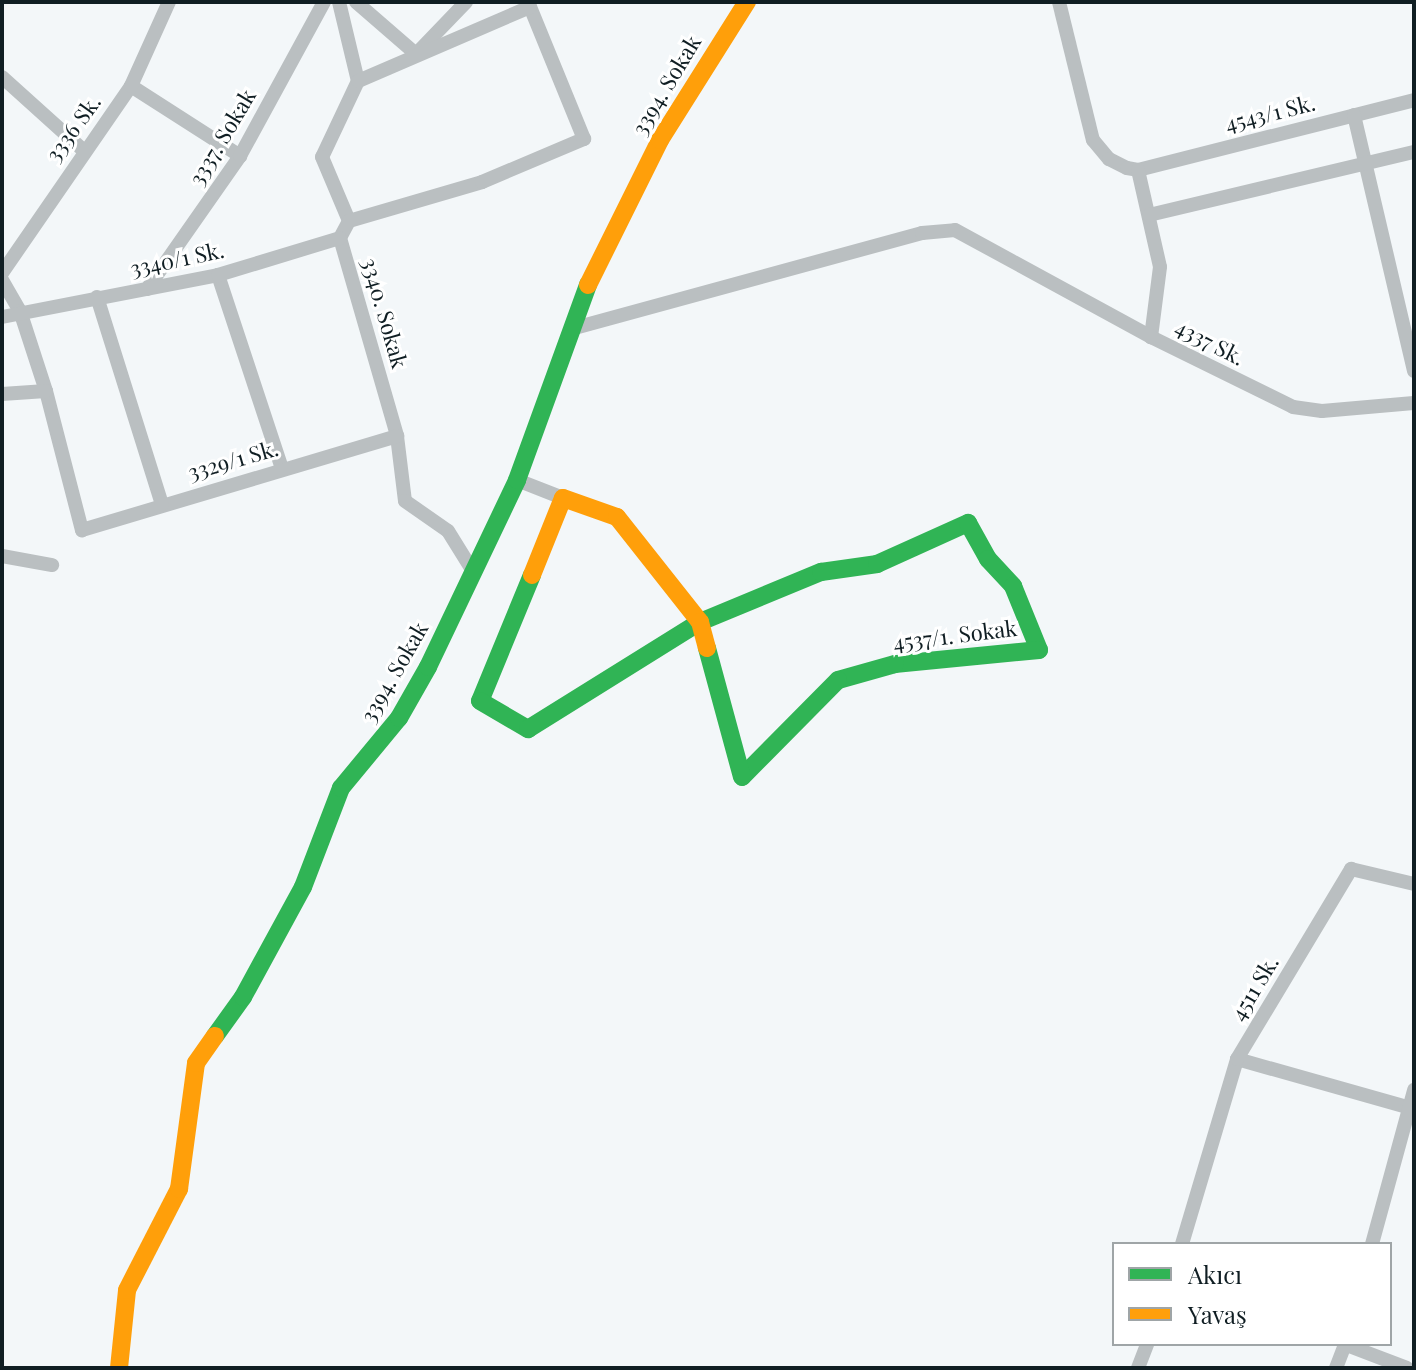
<!DOCTYPE html>
<html>
<head>
<meta charset="utf-8">
<style>
  body { margin:0 }
  #map { position:relative; width:1416px; height:1370px; overflow:hidden; background:#f3f7f9; font-family:"Playfair Display",serif }
  div>[style] { position:absolute }
  [style*='--x'] { left:calc(var(--x)*1px); top:calc(var(--y)*1px); width:calc(var(--w)*1px); rotate:calc(var(--a)*1deg) }
  .street>* { height:14px; margin:-7px; padding:0 7px; transform-origin:7px; border-radius:7px; background:#babfc1 }
  .fast>* { height:18px; margin:-9px; padding:0 9px; transform-origin:9px; border-radius:9px; background:#30b455 }
  .slow>* { height:18px; margin:-9px; padding:0 9px; transform-origin:9px; border-radius:9px; background:#ff9f0a }
  span { translate:-50% -50%; white-space:nowrap; text-align:center; line-height:1.15; -webkit-text-stroke:6px #fff; paint-order:stroke }
  .street-label { font-size:22px; color:#101e23 }
  .frame { position:absolute; inset:0; border:4px solid #101e23; pointer-events:none }
  .legend { position:absolute; left:1112px; top:1242px; width:280px; height:104px; box-sizing:border-box; background:#fff; border:2px solid #9fa5a7; margin:0; padding:10px 14px; list-style:none; font-size:24px; color:#101e23 }
  .legend li { display:flex; align-items:center; gap:16px; height:40px }
  .legend b { width:40px; border:2px solid #9fa5a7 }
</style>
</head>
<body>
<div id="map">
  <div class="street">
    <i style="--x:339;--y:2;--w:81;--a:76.5"></i>
    <i style="--x:358;--y:81;--w:84;--a:115.3"></i>
    <i style="--x:322;--y:157;--w:69;--a:67.1"></i>
    <i style="--x:349;--y:221;--w:19;--a:118"></i>
    <i style="--x:340;--y:238;--w:206;--a:73.9"></i>
    <i style="--x:397;--y:436;--w:65;--a:83"></i>
    <i style="--x:405;--y:501;--w:52;--a:34.9"></i>
    <i style="--x:448;--y:531;--w:49;--a:58.2"></i>
    <i style="--x:356;--y:2;--w:79;--a:40.9"></i>
    <i style="--x:416;--y:54;--w:72;--a:-46.1"></i>
    <i style="--x:1059;--y:2;--w:142;--a:76.2"></i>
    <i style="--x:1093;--y:140;--w:25;--a:50"></i>
    <i style="--x:1109;--y:159;--w:20;--a:27"></i>
    <i style="--x:1127;--y:168;--w:11;--a:10"></i>
    <i style="--x:1138;--y:170;--w:285;--a:-14.2"></i>
    <i style="--x:2;--y:77;--w:108;--a:42"></i>
    <i style="--x:131;--y:86;--w:130;--a:32.7"></i>
    <i style="--x:1354;--y:115;--w:263;--a:76.8"></i>
    <i style="--x:1138;--y:170;--w:99;--a:77.2"></i>
    <i style="--x:1160;--y:267;--w:71;--a:97.3"></i>
    <i style="--x:1151;--y:337;--w:158;--a:26.2"></i>
    <i style="--x:1293;--y:407;--w:29;--a:8"></i>
    <i style="--x:1322;--y:411;--w:92;--a:-5"></i>
    <i style="--x:1149;--y:215;--w:272;--a:-13.4"></i>
    <i style="--x:349;--y:221;--w:139;--a:-16.3"></i>
    <i style="--x:482;--y:182;--w:111;--a:-22.9"></i>
    <i style="--x:584;--y:139;--w:143;--a:-112.2"></i>
    <i style="--x:530;--y:7;--w:187;--a:156.7"></i>
    <i style="--x:2;--y:273;--w:227;--a:-55.4"></i>
    <i style="--x:131;--y:86;--w:92;--a:-65.7"></i>
    <i style="--x:218;--y:275;--w:204;--a:71.7"></i>
    <i style="--x:2;--y:280;--w:36;--a:60"></i>
    <i style="--x:20;--y:311;--w:84;--a:72"></i>
    <i style="--x:46;--y:391;--w:144;--a:75.5"></i>
    <i style="--x:82;--y:530;--w:329;--a:-16.6"></i>
    <i style="--x:147;--y:289;--w:162;--a:-55"></i>
    <i style="--x:240;--y:156;--w:175;--a:-61.4"></i>
    <i style="--x:97;--y:297;--w:217;--a:72.6"></i>
    <i style="--x:2;--y:317;--w:220;--a:-11"></i>
    <i style="--x:218;--y:275;--w:127;--a:-16.9"></i>
    <i style="--x:571;--y:329;--w:364;--a:-15.3"></i>
    <i style="--x:922;--y:233;--w:33;--a:-5"></i>
    <i style="--x:955;--y:230;--w:223;--a:28.6"></i>
    <i style="--x:2;--y:394;--w:44;--a:-3.9"></i>
    <i style="--x:517;--y:480;--w:49;--a:21.4"></i>
    <i style="--x:2;--y:556;--w:51;--a:10.2"></i>
    <i style="--x:1237;--y:1059;--w:184;--a:15.8"></i>
    <i style="--x:1182;--y:1244;--w:193;--a:-73.4"></i>
    <i style="--x:1237;--y:1059;--w:222;--a:-59"></i>
    <i style="--x:1351;--y:869;--w:65;--a:13.4"></i>
    <i style="--x:1372;--y:1244;--w:160;--a:-74.7"></i>
    <i style="--x:1344;--y:1344;--w:67;--a:20.9"></i>
    <i style="--x:1138;--y:1368;--w:26;--a:-69"></i>
    <i style="--x:1336;--y:1368;--w:26;--a:-69"></i>
  </div>
  <div class="fast">
    <i style="--x:532;--y:575;--w:136;--a:112.4"></i>
    <i style="--x:480;--y:701;--w:56;--a:30.3"></i>
    <i style="--x:528;--y:729;--w:203;--a:-31.9"></i>
    <i style="--x:700;--y:622;--w:131;--a:-22.5"></i>
    <i style="--x:821;--y:572;--w:57;--a:-8.1"></i>
    <i style="--x:877;--y:564;--w:100;--a:-24.3"></i>
    <i style="--x:968;--y:523;--w:41;--a:60.9"></i>
    <i style="--x:988;--y:559;--w:37;--a:47"></i>
    <i style="--x:1013;--y:586;--w:69;--a:67.9"></i>
    <i style="--x:1039;--y:650;--w:145;--a:174.4"></i>
    <i style="--x:895;--y:664;--w:59;--a:164.3"></i>
    <i style="--x:838;--y:680;--w:136;--a:134.7"></i>
    <i style="--x:742;--y:777;--w:134;--a:-105.2"></i>
    <i style="--x:215;--y:1036;--w:48;--a:-54.3"></i>
    <i style="--x:243;--y:997;--w:125;--a:-61.4"></i>
    <i style="--x:303;--y:887;--w:106;--a:-69"></i>
    <i style="--x:341;--y:788;--w:91;--a:-50.4"></i>
    <i style="--x:399;--y:718;--w:59;--a:-60.4"></i>
    <i style="--x:428;--y:667;--w:207;--a:-64.5"></i>
    <i style="--x:517;--y:480;--w:208;--a:-70"></i>
  </div>
  <div class="slow">
    <i style="--x:588;--y:285;--w:162;--a:-63.6"></i>
    <i style="--x:660;--y:140;--w:163;--a:-57.8"></i>
    <i style="--x:532;--y:575;--w:83;--a:-68.1"></i>
    <i style="--x:563;--y:498;--w:57;--a:19.4"></i>
    <i style="--x:617;--y:517;--w:134;--a:51.7"></i>
    <i style="--x:700;--y:622;--w:27;--a:75"></i>
    <i style="--x:119;--y:1368;--w:78;--a:-84.1"></i>
    <i style="--x:127;--y:1290;--w:114;--a:-62.8"></i>
    <i style="--x:179;--y:1189;--w:127;--a:-82.3"></i>
    <i style="--x:196;--y:1063;--w:33;--a:-55"></i>
  </div>
  <div class="street-label">
    <span style="left:666px;top:85px;rotate:-59deg">3394. Sokak</span>
    <span style="left:1270px;top:113px;rotate:-14deg">4543/1 Sk.</span>
    <span style="left:73px;top:128px;rotate:-54deg">3336 Sk.</span>
    <span style="left:222px;top:137px;rotate:-59deg">3337. Sokak</span>
    <span style="left:177px;top:259px;rotate:-12deg">3340/1 Sk.</span>
    <span style="left:385px;top:313px;rotate:74deg">3340. Sokak</span>
    <span style="left:1210px;top:342px;rotate:27deg">4337 Sk.</span>
    <span style="left:233px;top:460px;rotate:-16deg">3329/1 Sk.</span>
    <span style="left:955px;top:635px;rotate:-7deg">4537/1. Sokak</span>
    <span style="left:394px;top:672px;rotate:-60deg">3394. Sokak</span>
    <span style="left:1254px;top:988px;rotate:-59deg">4511 Sk.</span>
  </div>
  <div class="frame"></div>
  <ul class="legend">
  <li><b style="height:10px;background:#30b455"></b>Akıcı</li>
  <li><b style="height:10px;background:#ff9f0a"></b>Yavaş</li>
  </ul>
</div>
</body>
</html>
